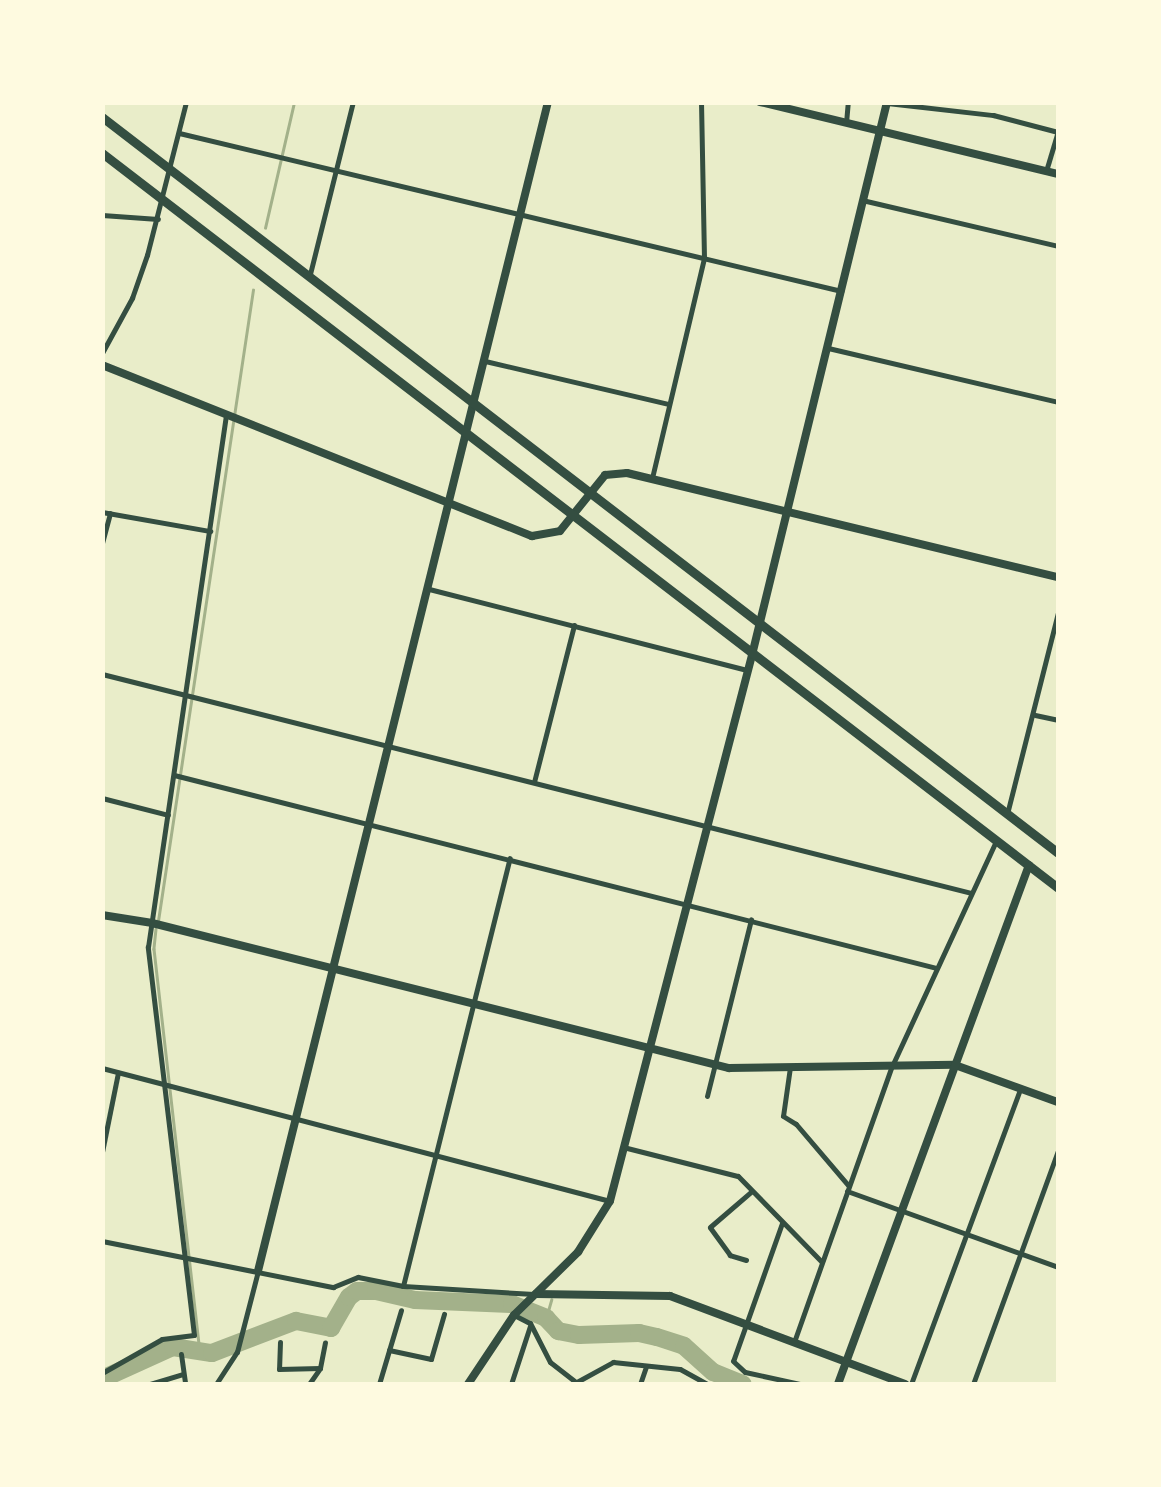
<!DOCTYPE html>
<html>
<head>
<meta charset="utf-8">
<style>
  body { margin:0 }
  #map { position:relative; width:1161px; height:1487px; overflow:hidden; background:#e9edc9; font-family:Montserrat,sans-serif }
  div>[style] { position:absolute }
  [style*='--x'] { left:calc(var(--x)*1px); top:calc(var(--y)*1px); width:calc(var(--w)*1px); rotate:calc(var(--a)*1deg) }
  .stream>* { height:2.5px; margin:-1.25px; padding:0 1.25px; transform-origin:1.25px; border-radius:1.25px; background:#a3b18a }
  .river>* { height:18px; margin:-9px; padding:0 9px; transform-origin:9px; border-radius:9px; background:#a3b18a }
  .minor>* { height:5px; margin:-2.5px; padding:0 2.5px; transform-origin:2.5px; border-radius:2.5px; background:#344e41 }
  .tertiary>* { height:8px; margin:-4px; padding:0 4px; transform-origin:4px; border-radius:4px; background:#344e41 }
  .secondary>* { height:8px; margin:-4px; padding:0 4px; transform-origin:4px; border-radius:4px; background:#344e41 }
  .trunk>* { height:9px; margin:-4.5px; padding:0 4.5px; transform-origin:4.5px; border-radius:4.5px; background:#344e41 }
  span { translate:-50% -50%; white-space:nowrap; text-align:center; line-height:1.15; -webkit-text-stroke:8px #fefae0; paint-order:stroke }
  .frame { position:absolute; inset:0; border:105px solid #fefae0; pointer-events:none }
</style>
</head>
<body>
<div id="map">
  <div class="stream">
    <i style="--x:265;--y:228;--w:129;--a:-77"></i>
    <i style="--x:158;--y:921;--w:638;--a:-81.44"></i>
    <i style="--x:156;--y:929;--w:20;--a:96"></i>
    <i style="--x:154;--y:949;--w:406;--a:83.5"></i>
    <i style="--x:546;--y:1318;--w:19;--a:-74"></i>
  </div>
  <div class="river">
    <i style="--x:102;--y:1379;--w:78;--a:-24.3"></i>
    <i style="--x:173;--y:1347;--w:39;--a:9"></i>
    <i style="--x:212;--y:1353;--w:90;--a:-20.9"></i>
    <i style="--x:296;--y:1321;--w:36;--a:11"></i>
    <i style="--x:331;--y:1328;--w:36;--a:-60"></i>
    <i style="--x:349;--y:1297;--w:10;--a:-37"></i>
    <i style="--x:357;--y:1291;--w:19;--a:0"></i>
    <i style="--x:376;--y:1291;--w:40;--a:13"></i>
    <i style="--x:415;--y:1300;--w:97;--a:2.4"></i>
    <i style="--x:512;--y:1304;--w:37;--a:22"></i>
    <i style="--x:546;--y:1318;--w:18;--a:47"></i>
    <i style="--x:558;--y:1331;--w:21;--a:11"></i>
    <i style="--x:579;--y:1335;--w:60;--a:-1.9"></i>
    <i style="--x:639;--y:1333;--w:18;--a:13"></i>
    <i style="--x:657;--y:1337;--w:28;--a:18"></i>
    <i style="--x:684;--y:1346;--w:39;--a:42"></i>
    <i style="--x:713;--y:1372;--w:32;--a:22"></i>
  </div>
  <div class="minor">
    <i style="--x:887;--y:103;--w:107;--a:6.5"></i>
    <i style="--x:993;--y:115;--w:67;--a:14.7"></i>
    <i style="--x:846;--y:123;--w:21;--a:-85"></i>
    <i style="--x:179;--y:133;--w:681;--a:13.42"></i>
    <i style="--x:1046;--y:171;--w:42;--a:-73.3"></i>
    <i style="--x:862;--y:200;--w:201;--a:13.2"></i>
    <i style="--x:102;--y:215;--w:56;--a:4.1"></i>
    <i style="--x:310;--y:274;--w:177;--a:-76"></i>
    <i style="--x:828;--y:348;--w:236;--a:13.2"></i>
    <i style="--x:102;--y:353;--w:63;--a:-61.4"></i>
    <i style="--x:132;--y:298;--w:46;--a:-70.8"></i>
    <i style="--x:147;--y:255;--w:158;--a:-75.7"></i>
    <i style="--x:485;--y:361;--w:189;--a:13.2"></i>
    <i style="--x:652;--y:478;--w:226;--a:-76.7"></i>
    <i style="--x:704;--y:258;--w:156;--a:-91.1"></i>
    <i style="--x:102;--y:512;--w:110;--a:10"></i>
    <i style="--x:102;--y:543;--w:31;--a:-75"></i>
    <i style="--x:429;--y:589;--w:328;--a:14.3"></i>
    <i style="--x:102;--y:674;--w:896;--a:14.14"></i>
    <i style="--x:1035;--y:715;--w:24;--a:12"></i>
    <i style="--x:174;--y:775;--w:786;--a:14.21"></i>
    <i style="--x:534;--y:782;--w:162;--a:-75.7"></i>
    <i style="--x:102;--y:798;--w:68;--a:14.4"></i>
    <i style="--x:1007;--y:814;--w:207;--a:-75.8"></i>
    <i style="--x:790;--y:1067;--w:49;--a:98.1"></i>
    <i style="--x:783;--y:1116;--w:15;--a:32"></i>
    <i style="--x:796;--y:1124;--w:80;--a:49.6"></i>
    <i style="--x:102;--y:1068;--w:525;--a:14.67"></i>
    <i style="--x:707;--y:1096;--w:182;--a:-76"></i>
    <i style="--x:627;--y:1148;--w:114;--a:14.2"></i>
    <i style="--x:738;--y:1176;--w:119;--a:45.7"></i>
    <i style="--x:102;--y:1152;--w:81;--a:-78.6"></i>
    <i style="--x:847;--y:1191;--w:224;--a:19.8"></i>
    <i style="--x:782;--y:1223;--w:146;--a:109.5"></i>
    <i style="--x:733;--y:1361;--w:16;--a:43"></i>
    <i style="--x:745;--y:1372;--w:56;--a:12.3"></i>
    <i style="--x:102;--y:1241;--w:236;--a:11.3"></i>
    <i style="--x:333;--y:1287;--w:27;--a:-22"></i>
    <i style="--x:358;--y:1277;--w:46;--a:11.3"></i>
    <i style="--x:403;--y:1286;--w:131;--a:3.5"></i>
    <i style="--x:746;--y:1260;--w:17;--a:-163"></i>
    <i style="--x:730;--y:1255;--w:34;--a:-126"></i>
    <i style="--x:710;--y:1227;--w:55;--a:-40.6"></i>
    <i style="--x:403;--y:1286;--w:441;--a:-76"></i>
    <i style="--x:514;--y:1315;--w:18;--a:27"></i>
    <i style="--x:530;--y:1323;--w:44;--a:62.9"></i>
    <i style="--x:550;--y:1362;--w:31;--a:38"></i>
    <i style="--x:280;--y:1342;--w:27;--a:92"></i>
    <i style="--x:279;--y:1369;--w:41;--a:-1.4"></i>
    <i style="--x:794;--y:1342;--w:293;--a:-70.5"></i>
    <i style="--x:892;--y:1066;--w:246;--a:-65.2"></i>
    <i style="--x:389;--y:1350;--w:43;--a:12.1"></i>
    <i style="--x:431;--y:1359;--w:47;--a:-73.9"></i>
    <i style="--x:181;--y:1354;--w:30;--a:82"></i>
    <i style="--x:102;--y:1373;--w:69;--a:-29.5"></i>
    <i style="--x:162;--y:1339;--w:32;--a:-7"></i>
    <i style="--x:194;--y:1335;--w:391;--a:-96.8"></i>
    <i style="--x:148;--y:947;--w:538;--a:-81.66"></i>
    <i style="--x:150;--y:1384;--w:34;--a:-17"></i>
    <i style="--x:216;--y:1384;--w:38;--a:-57"></i>
    <i style="--x:237;--y:1352;--w:84;--a:-75.5"></i>
    <i style="--x:309;--y:1384;--w:19;--a:-55"></i>
    <i style="--x:320;--y:1368;--w:26;--a:-79"></i>
    <i style="--x:379;--y:1384;--w:77;--a:-73.4"></i>
    <i style="--x:511;--y:1384;--w:61;--a:-71.9"></i>
    <i style="--x:573;--y:1384;--w:46;--a:-28.8"></i>
    <i style="--x:613;--y:1362;--w:67;--a:6"></i>
    <i style="--x:680;--y:1369;--w:31;--a:29"></i>
    <i style="--x:640;--y:1384;--w:18;--a:-71"></i>
    <i style="--x:911;--y:1384;--w:314;--a:-69.7"></i>
    <i style="--x:973;--y:1384;--w:249;--a:-70"></i>
  </div>
  <div class="tertiary">
    <i style="--x:102;--y:365;--w:463;--a:21.7"></i>
    <i style="--x:532;--y:536;--w:28;--a:-10"></i>
    <i style="--x:560;--y:531;--w:72;--a:-51.2"></i>
    <i style="--x:605;--y:475;--w:22;--a:-5"></i>
    <i style="--x:627;--y:473;--w:443;--a:13.6"></i>
    <i style="--x:102;--y:915;--w:51;--a:9.1"></i>
    <i style="--x:152;--y:923;--w:595;--a:14.11"></i>
    <i style="--x:729;--y:1068;--w:226;--a:-0.8"></i>
    <i style="--x:955;--y:1065;--w:109;--a:19.8"></i>
    <i style="--x:258;--y:1271;--w:1204;--a:-76.07"></i>
    <i style="--x:536;--y:1294;--w:134;--a:0.9"></i>
    <i style="--x:670;--y:1296;--w:251;--a:20.5"></i>
    <i style="--x:468;--y:1384;--w:83;--a:-56.3"></i>
    <i style="--x:514;--y:1315;--w:90;--a:-44.5"></i>
    <i style="--x:578;--y:1252;--w:60;--a:-57.9"></i>
    <i style="--x:610;--y:1201;--w:564;--a:-75.42"></i>
    <i style="--x:752;--y:655;--w:569;--a:-76.28"></i>
    <i style="--x:838;--y:1384;--w:553;--a:-69.8"></i>
  </div>
  <div class="secondary">
    <i style="--x:760;--y:102;--w:307;--a:13.6"></i>
  </div>
  <div class="trunk">
    <i style="--x:102;--y:117;--w:1206;--a:37.59"></i>
    <i style="--x:102;--y:153;--w:1206;--a:37.55"></i>
  </div>
  <div class="frame"></div>
</div>
</body>
</html>
